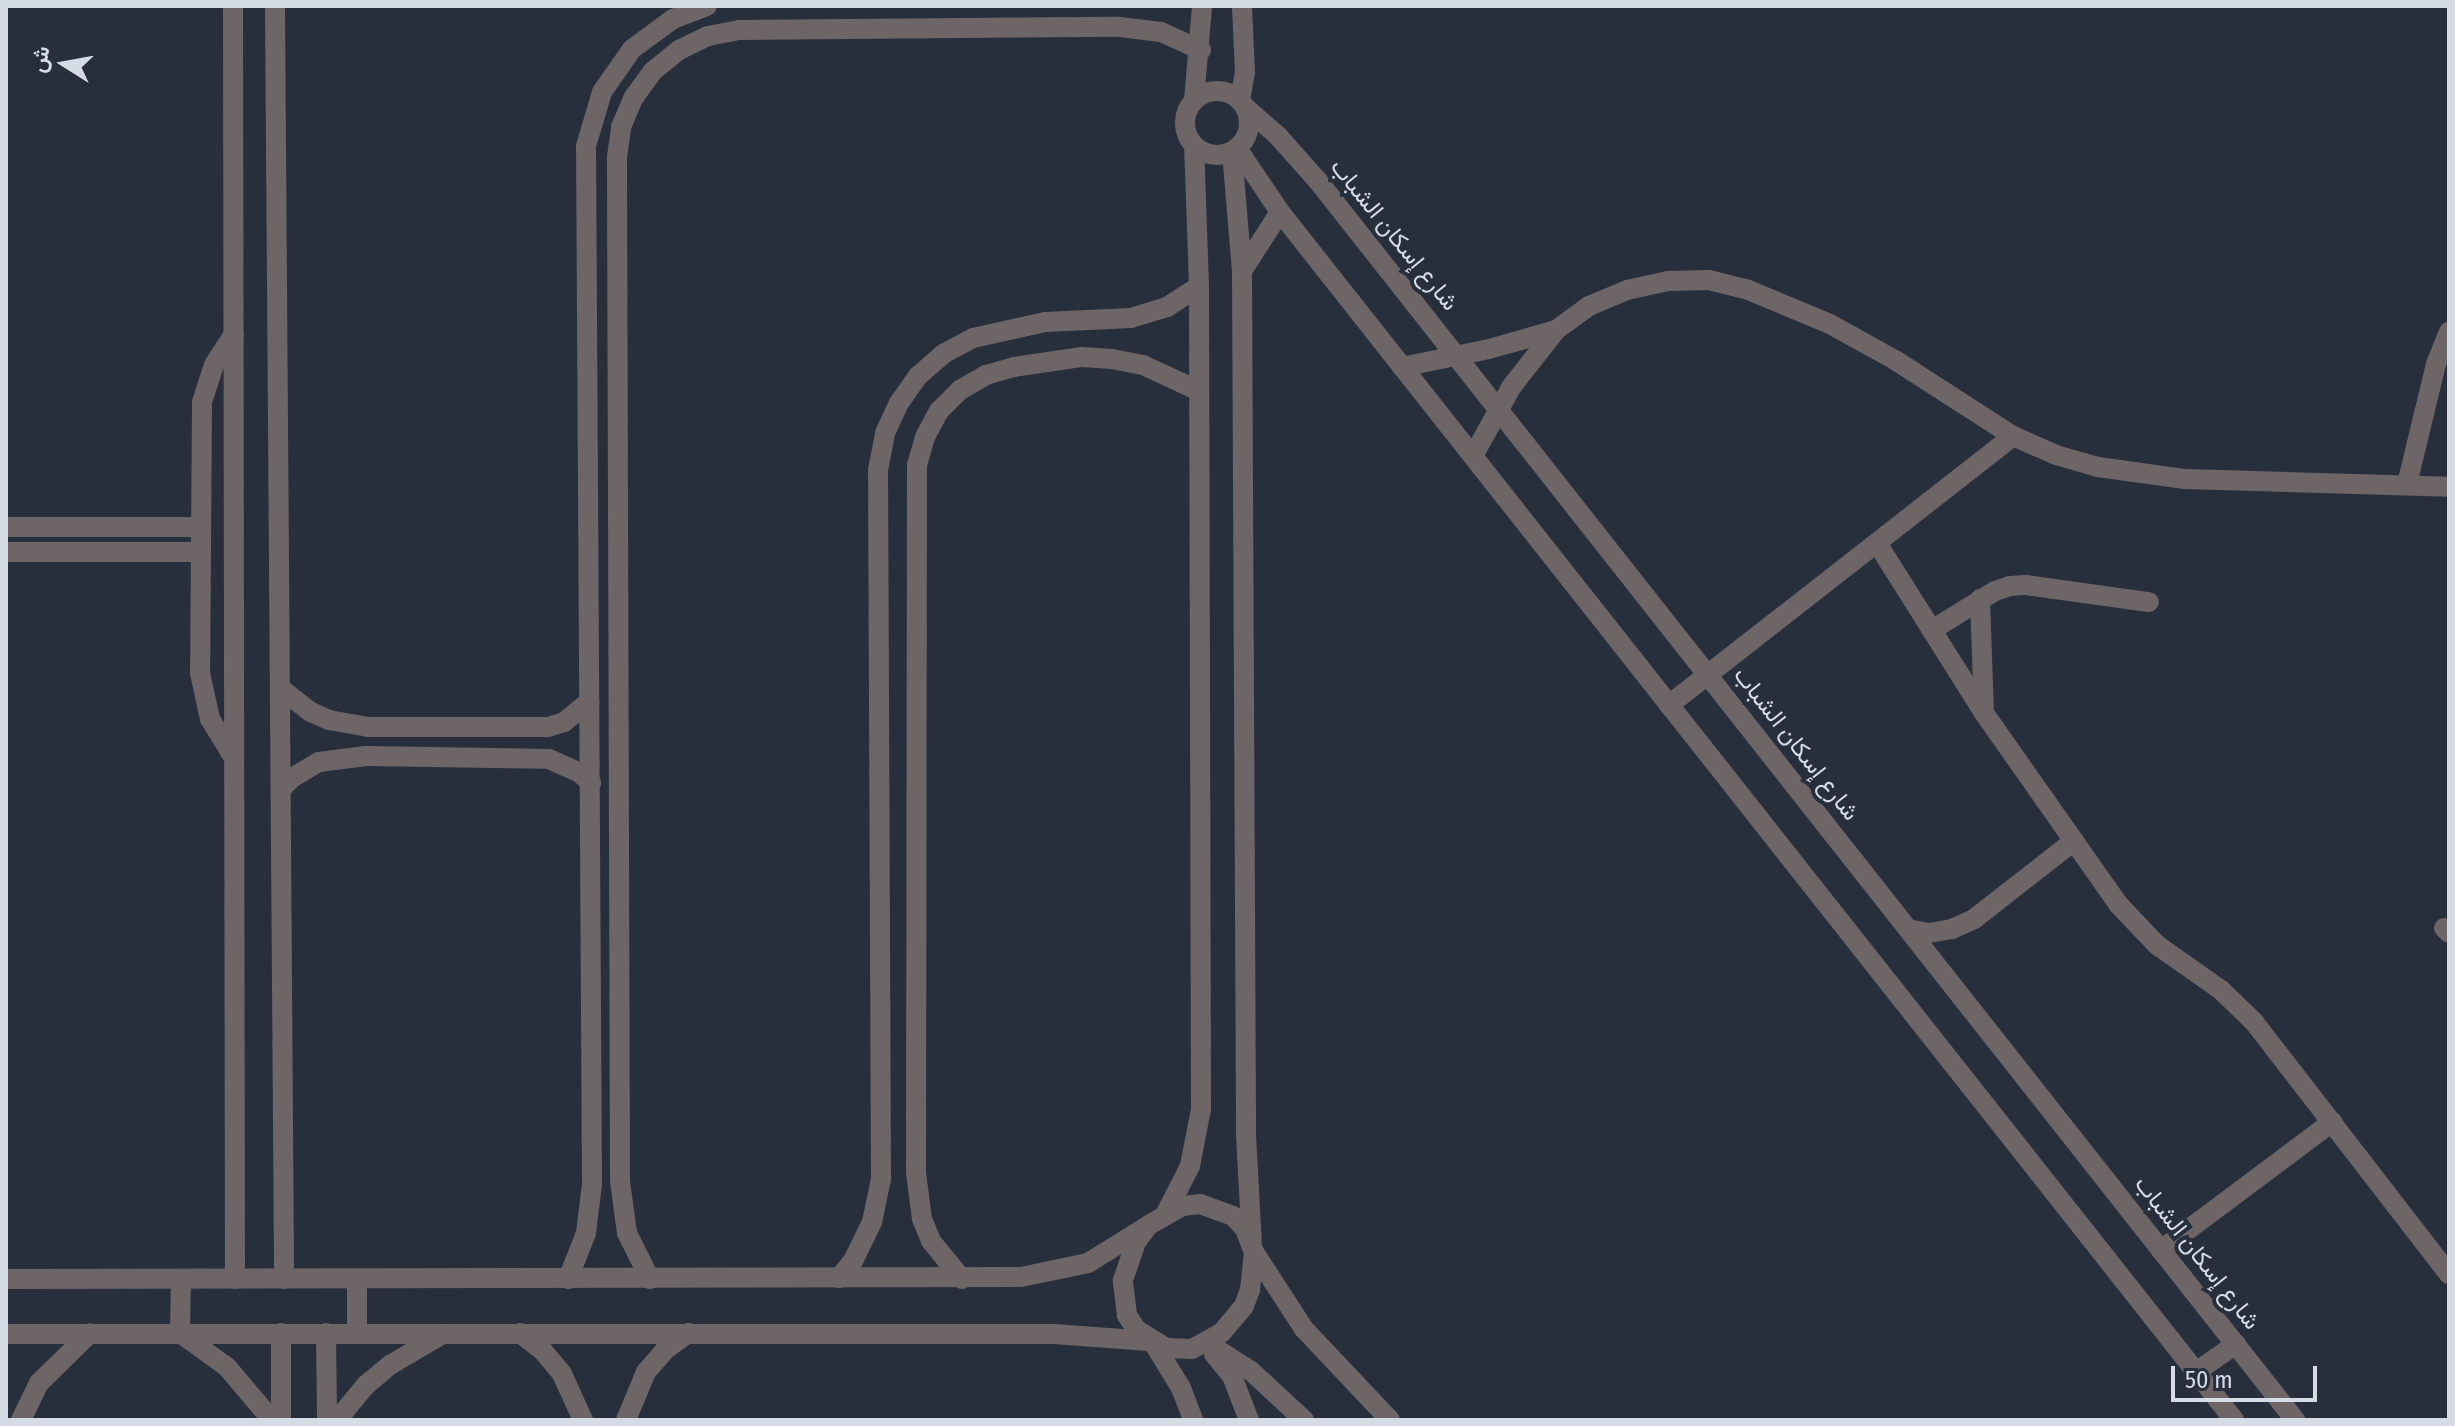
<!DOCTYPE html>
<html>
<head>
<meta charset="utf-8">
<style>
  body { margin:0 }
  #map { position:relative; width:2455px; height:1426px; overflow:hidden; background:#272f3d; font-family:"Fira Sans Condensed",Vazirmatn,sans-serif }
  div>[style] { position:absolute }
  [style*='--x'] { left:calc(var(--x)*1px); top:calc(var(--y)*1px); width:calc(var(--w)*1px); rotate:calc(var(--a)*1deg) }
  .street>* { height:20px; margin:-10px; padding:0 10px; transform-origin:10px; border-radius:10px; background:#6e6567 }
  .street>.ring { margin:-10px; padding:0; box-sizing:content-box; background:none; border:20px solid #6e6567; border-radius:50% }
  span { translate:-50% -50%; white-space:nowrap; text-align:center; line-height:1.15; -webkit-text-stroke:8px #272f3d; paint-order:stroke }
  .street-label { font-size:24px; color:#d6dce5 }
  .frame { position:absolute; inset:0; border:8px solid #d6dce5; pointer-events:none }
  .north { position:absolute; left:24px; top:24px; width:80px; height:80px; -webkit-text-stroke:6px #272f3d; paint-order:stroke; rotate:281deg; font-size:22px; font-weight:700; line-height:32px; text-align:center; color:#d6dce5 }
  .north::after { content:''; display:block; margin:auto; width:28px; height:36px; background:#d6dce5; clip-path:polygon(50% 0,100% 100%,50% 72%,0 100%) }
  .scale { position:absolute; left:2171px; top:1366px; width:146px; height:36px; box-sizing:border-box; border:4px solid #d6dce5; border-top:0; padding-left:10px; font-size:24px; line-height:28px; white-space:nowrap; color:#d6dce5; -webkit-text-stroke:6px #272f3d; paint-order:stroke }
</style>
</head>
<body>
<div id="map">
  <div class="street">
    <i style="--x:233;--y:6;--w:1273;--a:89.91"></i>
    <i style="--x:275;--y:6;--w:1273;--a:89.59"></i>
    <i class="ring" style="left:1185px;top:91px;width:44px;height:44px"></i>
    <i style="--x:1194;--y:100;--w:94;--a:-85.1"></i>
    <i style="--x:1240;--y:100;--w:27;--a:-80"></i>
    <i style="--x:1245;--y:73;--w:67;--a:-92.6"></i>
    <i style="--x:1246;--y:108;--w:43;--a:41.2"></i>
    <i style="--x:1278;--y:136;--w:60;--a:48.4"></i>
    <i style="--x:1318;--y:181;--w:1578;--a:51.74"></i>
    <i style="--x:1237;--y:148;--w:77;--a:56.1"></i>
    <i style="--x:1280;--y:212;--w:1539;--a:51.7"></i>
    <i style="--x:1232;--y:152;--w:119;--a:85.2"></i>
    <i style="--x:1242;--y:271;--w:864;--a:89.73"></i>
    <i style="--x:1246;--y:1135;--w:110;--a:86.9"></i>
    <i style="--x:1242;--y:271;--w:70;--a:-57.2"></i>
    <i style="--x:234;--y:334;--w:37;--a:123"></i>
    <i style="--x:214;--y:365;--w:39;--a:108"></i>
    <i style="--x:202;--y:402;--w:271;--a:90.4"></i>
    <i style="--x:200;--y:673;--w:47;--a:77.7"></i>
    <i style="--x:210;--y:719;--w:46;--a:58.4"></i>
    <i style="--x:1402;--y:367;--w:89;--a:-11.7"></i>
    <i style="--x:1489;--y:349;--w:70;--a:-15.8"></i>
    <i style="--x:1473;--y:456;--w:80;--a:-60.9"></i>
    <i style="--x:1512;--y:386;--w:71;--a:-51.8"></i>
    <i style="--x:1556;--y:330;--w:41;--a:-36"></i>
    <i style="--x:1589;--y:306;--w:41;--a:-22.8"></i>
    <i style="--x:1627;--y:290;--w:42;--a:-12.4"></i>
    <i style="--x:1668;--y:281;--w:41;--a:-1.4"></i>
    <i style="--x:1709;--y:280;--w:38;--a:14"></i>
    <i style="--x:1746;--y:289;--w:91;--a:22.6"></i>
    <i style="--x:1830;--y:324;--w:74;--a:29"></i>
    <i style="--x:1895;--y:360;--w:140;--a:32.8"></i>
    <i style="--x:2013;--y:436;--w:47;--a:23.8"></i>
    <i style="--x:2056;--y:455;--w:44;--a:15.9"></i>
    <i style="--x:2098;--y:467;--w:88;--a:7.9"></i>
    <i style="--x:2185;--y:479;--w:264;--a:1.7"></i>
    <i style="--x:2407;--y:484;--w:123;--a:-76.4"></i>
    <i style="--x:2436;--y:364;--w:35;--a:-68"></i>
    <i style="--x:6;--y:527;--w:195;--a:0"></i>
    <i style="--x:1877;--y:543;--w:201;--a:57.8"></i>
    <i style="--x:1984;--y:713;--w:233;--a:54.9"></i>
    <i style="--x:2118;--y:904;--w:57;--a:46.4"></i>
    <i style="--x:2157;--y:945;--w:78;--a:35.1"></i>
    <i style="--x:2221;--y:990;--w:46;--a:44.1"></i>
    <i style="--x:2254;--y:1022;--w:319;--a:52.3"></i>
    <i style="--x:6;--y:552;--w:195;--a:0"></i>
    <i style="--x:1980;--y:599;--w:114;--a:88"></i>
    <i style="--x:1932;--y:630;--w:74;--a:-31.8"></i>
    <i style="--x:1995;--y:591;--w:16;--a:-18"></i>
    <i style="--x:2010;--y:586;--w:16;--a:-4"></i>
    <i style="--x:2026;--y:585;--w:124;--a:7.9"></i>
    <i style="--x:280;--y:688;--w:39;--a:38"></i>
    <i style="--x:311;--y:712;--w:20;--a:24"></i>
    <i style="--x:329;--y:720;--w:39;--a:10"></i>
    <i style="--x:367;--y:727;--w:181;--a:0"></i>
    <i style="--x:548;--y:727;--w:17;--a:-17"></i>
    <i style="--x:564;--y:722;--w:33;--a:-39"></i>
    <i style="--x:1669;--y:705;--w:437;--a:-38"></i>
    <i style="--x:281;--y:789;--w:16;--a:-45"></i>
    <i style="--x:292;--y:778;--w:31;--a:-31"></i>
    <i style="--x:319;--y:762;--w:47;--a:-7.3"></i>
    <i style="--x:366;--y:756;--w:183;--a:0.9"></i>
    <i style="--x:549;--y:759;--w:34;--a:24"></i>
    <i style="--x:580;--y:773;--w:15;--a:42"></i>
    <i style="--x:2444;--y:928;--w:7;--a:45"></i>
    <i style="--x:1908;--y:929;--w:21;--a:11"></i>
    <i style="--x:1929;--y:933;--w:23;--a:-10"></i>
    <i style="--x:1952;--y:929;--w:24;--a:-24"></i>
    <i style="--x:1974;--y:919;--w:127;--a:-38"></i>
    <i style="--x:1200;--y:1204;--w:35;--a:20"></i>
    <i style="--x:1233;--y:1216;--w:18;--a:47"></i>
    <i style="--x:1245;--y:1229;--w:25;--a:69"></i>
    <i style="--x:1254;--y:1252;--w:38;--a:96"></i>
    <i style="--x:1250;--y:1290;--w:17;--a:111"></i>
    <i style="--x:1244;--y:1306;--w:35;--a:130"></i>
    <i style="--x:1221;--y:1333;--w:33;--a:151"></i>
    <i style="--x:1192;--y:1349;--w:26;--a:-178"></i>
    <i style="--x:1166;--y:1348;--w:36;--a:-148"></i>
    <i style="--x:1136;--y:1329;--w:17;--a:-123"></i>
    <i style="--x:1127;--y:1315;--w:35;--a:-97"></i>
    <i style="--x:1123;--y:1280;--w:40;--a:-71.1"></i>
    <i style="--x:1136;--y:1242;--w:21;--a:-53"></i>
    <i style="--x:1149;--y:1225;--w:38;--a:-30"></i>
    <i style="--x:1182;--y:1206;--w:18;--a:-6"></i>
    <i style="--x:1166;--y:1213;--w:53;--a:-62.9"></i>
    <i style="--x:1190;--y:1166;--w:58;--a:-79.1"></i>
    <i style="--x:1201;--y:1109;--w:823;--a:-90.14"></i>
    <i style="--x:1199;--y:286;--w:140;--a:-92"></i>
    <i style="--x:2161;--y:1250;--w:214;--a:-36.8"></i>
    <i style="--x:1254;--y:1252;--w:92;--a:57"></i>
    <i style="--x:1304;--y:1329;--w:125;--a:46.6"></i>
    <i style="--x:839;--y:1278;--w:22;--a:-51"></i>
    <i style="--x:853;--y:1261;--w:43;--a:-64"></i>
    <i style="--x:872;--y:1222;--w:44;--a:-78.2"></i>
    <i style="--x:881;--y:1179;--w:709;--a:-90.24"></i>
    <i style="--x:878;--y:470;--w:38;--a:-79"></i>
    <i style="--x:885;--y:433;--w:33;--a:-65"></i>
    <i style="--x:899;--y:403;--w:33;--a:-55"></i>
    <i style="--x:918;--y:376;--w:33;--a:-41"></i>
    <i style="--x:943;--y:354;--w:34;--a:-28"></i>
    <i style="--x:973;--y:338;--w:74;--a:-12.5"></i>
    <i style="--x:1045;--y:322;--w:86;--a:-2.7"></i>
    <i style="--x:1131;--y:318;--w:38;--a:-17"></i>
    <i style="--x:1167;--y:307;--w:38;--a:-33"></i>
    <i style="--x:6;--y:1279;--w:1015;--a:-0.11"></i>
    <i style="--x:1021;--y:1277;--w:68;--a:-11.8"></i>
    <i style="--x:1088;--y:1263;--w:72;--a:-31.9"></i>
    <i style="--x:181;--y:1279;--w:54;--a:91.1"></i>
    <i style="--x:180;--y:1333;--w:58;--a:35.9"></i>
    <i style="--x:227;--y:1367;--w:70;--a:49.7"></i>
    <i style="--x:568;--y:1279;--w:49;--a:-68.6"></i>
    <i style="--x:586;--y:1233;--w:49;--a:-83"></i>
    <i style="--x:592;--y:1184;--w:1038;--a:-90.33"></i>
    <i style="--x:586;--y:146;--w:56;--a:-73.5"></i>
    <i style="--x:602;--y:92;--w:52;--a:-55.1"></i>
    <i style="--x:632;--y:49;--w:51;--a:-36.2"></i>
    <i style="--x:673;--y:19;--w:36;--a:-21"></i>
    <i style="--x:650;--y:1279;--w:51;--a:-116.6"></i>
    <i style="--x:627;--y:1233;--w:52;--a:-97.7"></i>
    <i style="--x:620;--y:1181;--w:1024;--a:-90.17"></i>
    <i style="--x:617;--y:157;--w:30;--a:-82"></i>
    <i style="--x:621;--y:127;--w:33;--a:-67"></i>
    <i style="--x:634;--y:97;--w:32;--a:-54"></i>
    <i style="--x:653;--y:71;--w:33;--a:-39"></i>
    <i style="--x:679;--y:50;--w:32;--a:-26"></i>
    <i style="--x:708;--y:36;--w:33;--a:-11"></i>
    <i style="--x:740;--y:30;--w:380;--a:-0.5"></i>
    <i style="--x:1120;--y:27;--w:41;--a:7"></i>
    <i style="--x:1161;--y:32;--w:44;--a:24.2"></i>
    <i style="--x:962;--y:1279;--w:49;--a:-129.2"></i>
    <i style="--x:931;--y:1241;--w:24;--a:-112"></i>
    <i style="--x:922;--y:1219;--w:46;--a:-97.4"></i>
    <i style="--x:916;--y:1173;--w:708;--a:-89.92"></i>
    <i style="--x:917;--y:465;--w:29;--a:-74"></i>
    <i style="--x:925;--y:437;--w:30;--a:-62"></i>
    <i style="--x:939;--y:411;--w:30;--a:-45"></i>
    <i style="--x:960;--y:390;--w:30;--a:-30"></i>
    <i style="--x:986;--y:375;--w:29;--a:-16"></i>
    <i style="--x:1014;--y:367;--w:69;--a:-8.4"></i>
    <i style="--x:1082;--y:357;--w:30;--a:4"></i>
    <i style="--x:1112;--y:359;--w:32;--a:11"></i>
    <i style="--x:1143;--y:365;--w:62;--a:24.9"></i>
    <i style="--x:281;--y:1333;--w:87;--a:90"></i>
    <i style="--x:326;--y:1333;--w:87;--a:89.3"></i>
    <i style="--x:357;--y:1333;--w:54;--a:-90"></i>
    <i style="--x:520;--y:1333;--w:29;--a:38"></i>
    <i style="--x:543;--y:1351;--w:30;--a:50"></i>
    <i style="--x:562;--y:1374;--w:51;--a:65.5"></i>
    <i style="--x:6;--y:1334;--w:1048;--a:0"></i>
    <i style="--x:1054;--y:1334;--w:95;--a:4.2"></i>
    <i style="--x:1207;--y:1343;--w:52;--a:32.5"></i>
    <i style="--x:1251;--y:1371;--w:72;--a:42.8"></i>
    <i style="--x:1154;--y:1344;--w:52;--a:58.5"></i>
    <i style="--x:1181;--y:1388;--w:34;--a:69"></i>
    <i style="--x:1214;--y:1354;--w:28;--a:51"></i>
    <i style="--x:1232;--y:1376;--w:47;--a:68.9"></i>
    <i style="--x:2196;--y:1372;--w:49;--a:-35"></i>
    <i style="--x:21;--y:1420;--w:41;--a:-64.1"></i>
    <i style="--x:39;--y:1383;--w:71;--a:-44.4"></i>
    <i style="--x:337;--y:1420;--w:45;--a:-50.4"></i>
    <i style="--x:366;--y:1385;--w:31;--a:-40"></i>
    <i style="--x:390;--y:1365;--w:59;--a:-30.5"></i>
    <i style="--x:626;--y:1420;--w:52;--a:-67.4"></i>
    <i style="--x:646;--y:1372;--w:29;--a:-49"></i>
    <i style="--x:665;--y:1350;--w:29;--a:-36"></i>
  </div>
  <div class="street-label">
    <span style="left:1394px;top:235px;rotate:51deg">شارع إسكان الشباب</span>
    <span style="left:1796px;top:744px;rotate:52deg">شارع إسكان الشباب</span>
    <span style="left:2197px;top:1253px;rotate:52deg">شارع إسكان الشباب</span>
  </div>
  <div class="frame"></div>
  <div class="north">ش</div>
  <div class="scale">50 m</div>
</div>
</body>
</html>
